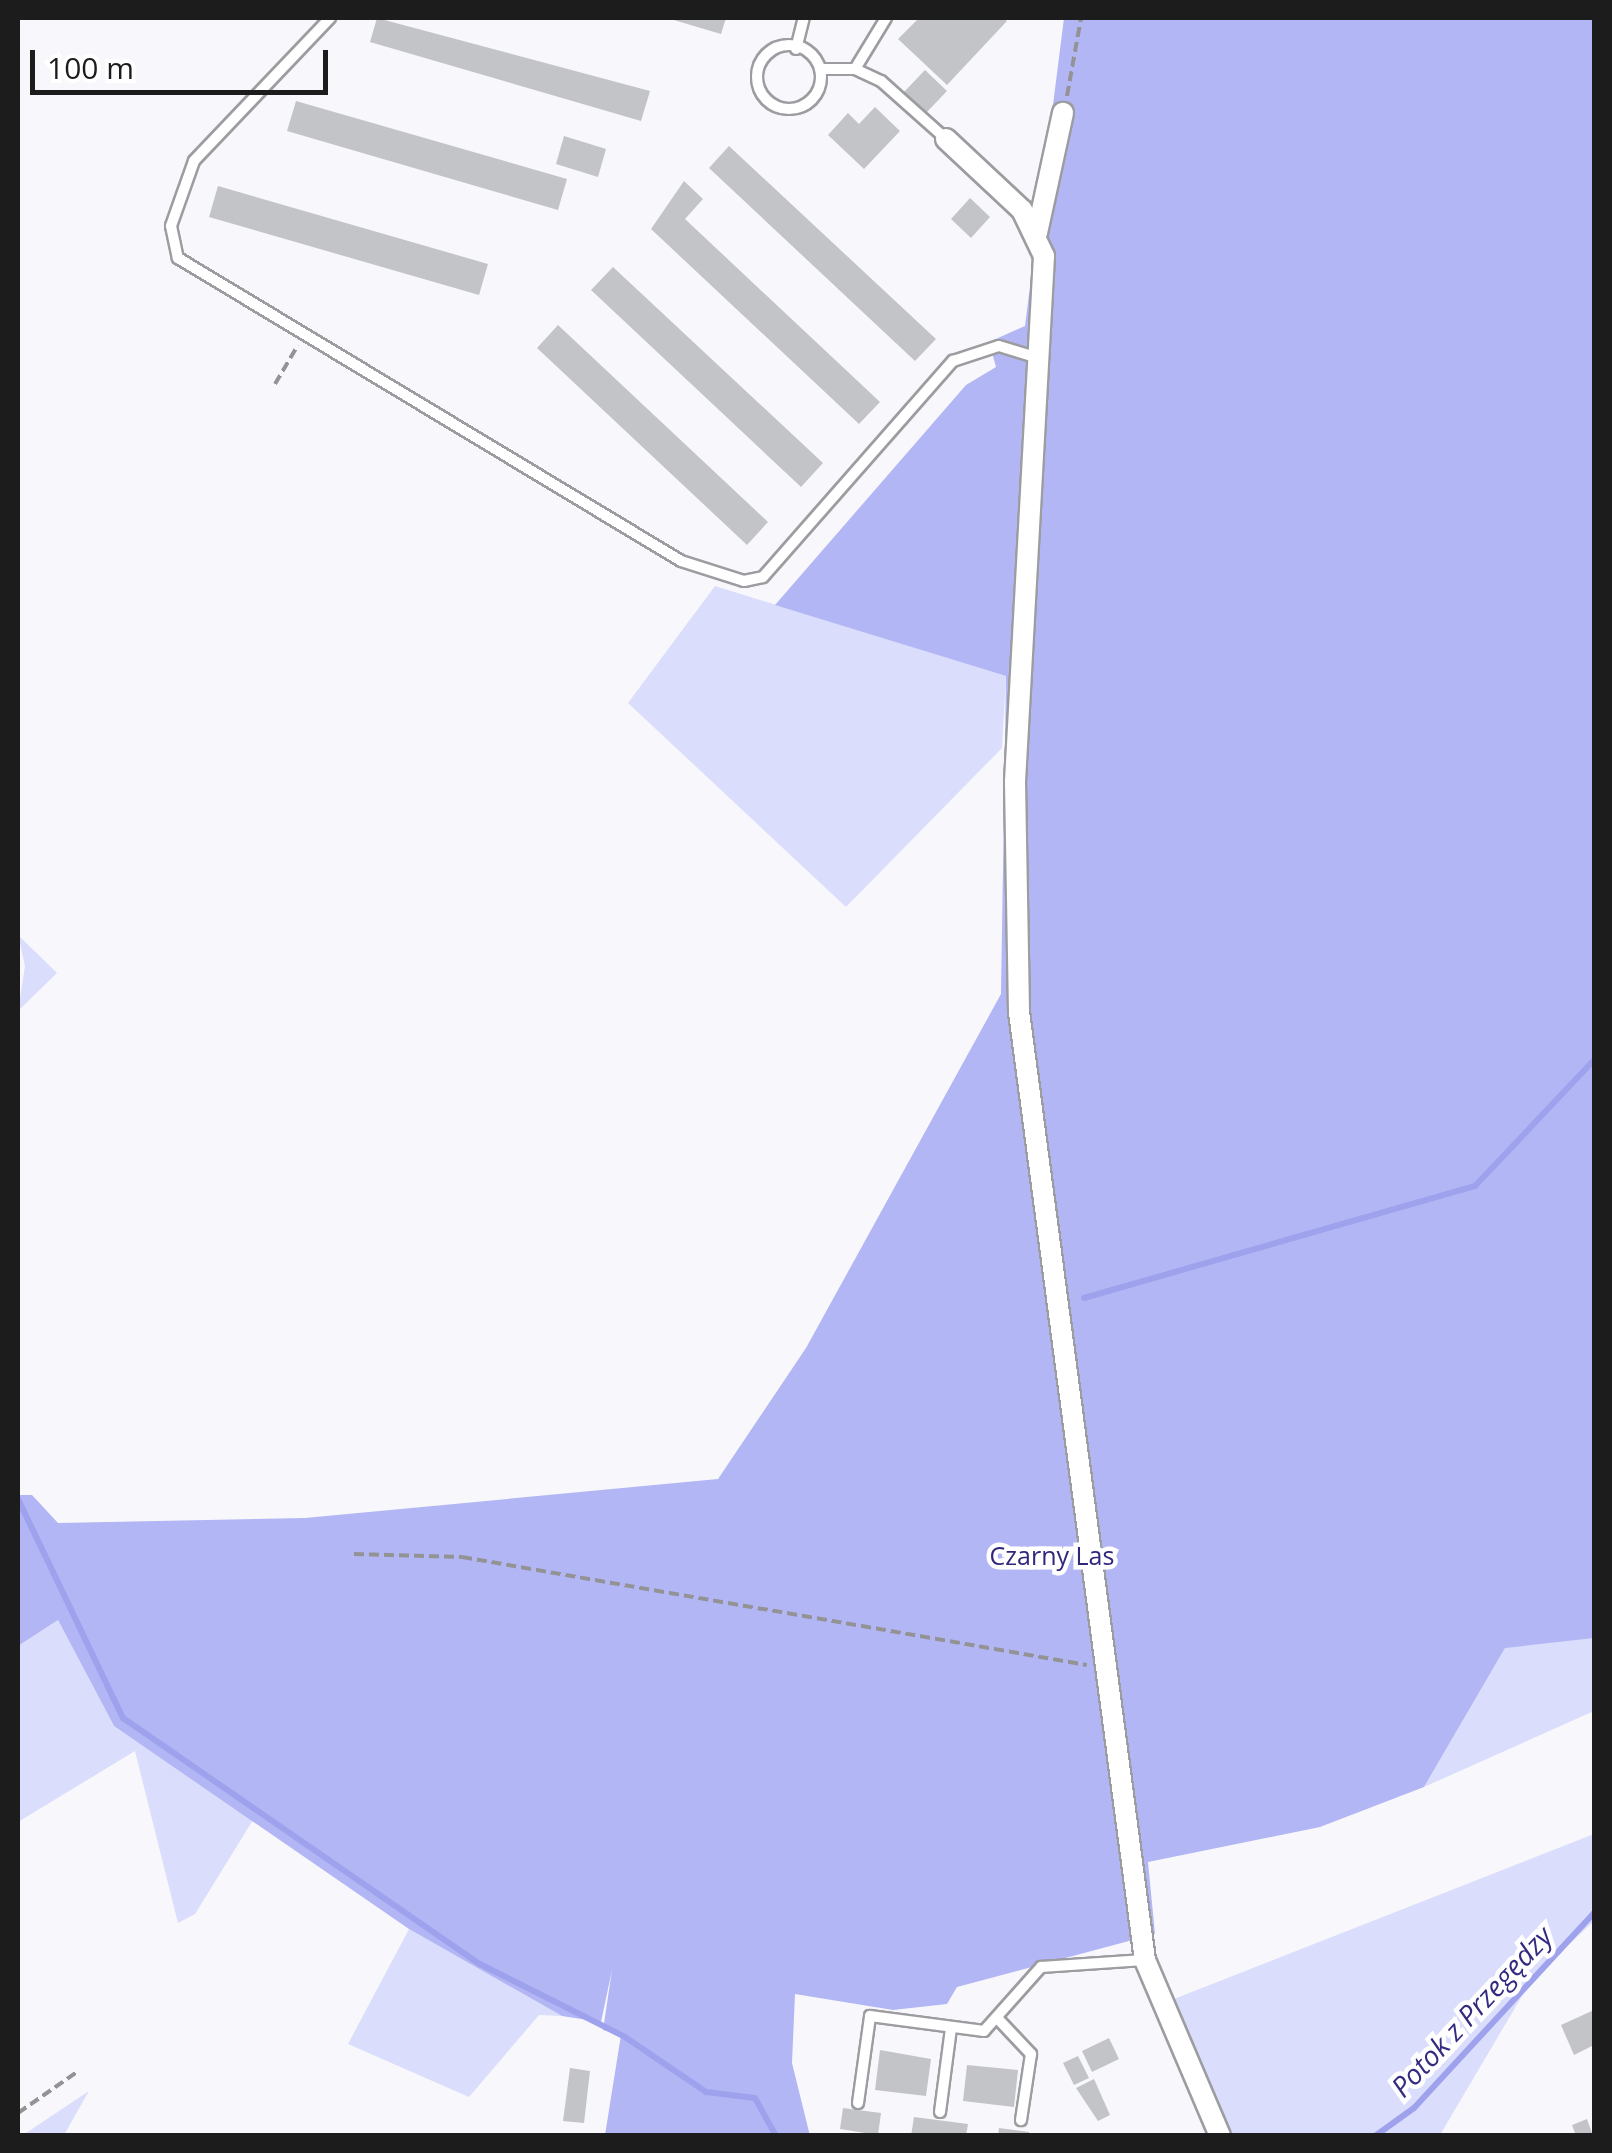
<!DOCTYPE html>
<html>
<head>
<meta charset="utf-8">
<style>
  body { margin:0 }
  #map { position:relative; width:1612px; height:2153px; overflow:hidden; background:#f8f8fc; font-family:"Open Sans",sans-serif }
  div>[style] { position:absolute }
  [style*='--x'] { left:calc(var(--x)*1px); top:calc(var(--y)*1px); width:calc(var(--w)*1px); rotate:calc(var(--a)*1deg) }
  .green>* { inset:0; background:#daddfb }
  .forest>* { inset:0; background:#b2b6f4 }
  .stream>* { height:6px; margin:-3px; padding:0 3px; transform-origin:3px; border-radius:3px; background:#9ea2ed }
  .building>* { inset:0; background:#c3c4c8 }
  .path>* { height:4px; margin-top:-2px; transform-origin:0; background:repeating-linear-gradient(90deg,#939396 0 10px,transparent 0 15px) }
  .roads { filter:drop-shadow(2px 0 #9c9da0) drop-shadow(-2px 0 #9c9da0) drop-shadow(0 2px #9c9da0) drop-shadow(0 -2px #9c9da0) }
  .lane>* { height:10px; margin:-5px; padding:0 5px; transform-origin:5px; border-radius:5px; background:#fff }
  .lane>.ring { margin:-5px; padding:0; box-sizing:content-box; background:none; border:10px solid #fff; border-radius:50% }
  .street>* { height:20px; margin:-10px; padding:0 10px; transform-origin:10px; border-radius:10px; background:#fff }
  span { translate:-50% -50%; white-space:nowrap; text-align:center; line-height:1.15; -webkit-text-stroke:9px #fff; paint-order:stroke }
  .park-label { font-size:25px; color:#30277c }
  .water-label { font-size:28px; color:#342b81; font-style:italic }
  .frame { position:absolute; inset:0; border:20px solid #1c1c1d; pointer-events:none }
  .scale { position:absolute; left:30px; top:50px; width:298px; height:45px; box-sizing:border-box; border:5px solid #1c1c1d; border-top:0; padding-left:12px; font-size:30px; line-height:35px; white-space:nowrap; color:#1c1c1d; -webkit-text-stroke:8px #fff; paint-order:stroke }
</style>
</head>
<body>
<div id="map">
  <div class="green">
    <i style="clip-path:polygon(715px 586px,1006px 676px,1002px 748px,846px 907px,628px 703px)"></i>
    <i style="clip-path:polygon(18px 935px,57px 973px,18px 1011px,25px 966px)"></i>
    <i style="clip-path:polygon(1500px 1598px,1594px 1638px,1594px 1711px,1424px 1787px,1505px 1648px)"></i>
    <i style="clip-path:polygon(58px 1620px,114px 1726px,253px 1820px,195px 1914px,178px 1923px,135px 1751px,18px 1822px,18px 1646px)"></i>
    <i style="clip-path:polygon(1594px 1834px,1594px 1921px,1532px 1979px,1440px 2135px,1229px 2135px,1174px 1999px)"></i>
    <i style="clip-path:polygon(409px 1929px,562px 2016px,539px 2015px,469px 2097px,348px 2044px)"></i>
    <i style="clip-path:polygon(89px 2091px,64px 2135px,23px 2135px)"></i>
  </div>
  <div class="forest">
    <i style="clip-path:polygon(1064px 18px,1594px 18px,1594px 1638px,1505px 1648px,1424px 1787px,1320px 1827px,1148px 1862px,1155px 1934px,957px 1987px,947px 2004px,893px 2010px,795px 1994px,792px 2063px,810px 2136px,605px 2135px,621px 2035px,603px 2030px,612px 1970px,601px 2022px,562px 2016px,409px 1929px,114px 1726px,58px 1620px,18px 1646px,18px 1495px,32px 1495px,58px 1523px,305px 1518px,718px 1479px,806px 1348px,1001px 994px,1006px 676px,775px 605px,966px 385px,996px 367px,989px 342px,1025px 326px)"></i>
  </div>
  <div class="stream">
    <i style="--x:1084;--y:1298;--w:407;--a:-16"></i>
    <i style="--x:1475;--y:1186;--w:173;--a:-46.6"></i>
    <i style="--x:18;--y:1499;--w:243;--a:64.4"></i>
    <i style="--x:123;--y:1718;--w:434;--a:34.6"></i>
    <i style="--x:480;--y:1964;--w:162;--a:26.7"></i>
    <i style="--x:625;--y:2037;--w:98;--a:34.2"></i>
    <i style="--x:706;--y:2092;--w:49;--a:7"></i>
    <i style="--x:755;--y:2098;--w:43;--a:61.1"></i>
    <i style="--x:1375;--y:2136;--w:48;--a:-35.7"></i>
    <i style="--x:1414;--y:2108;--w:265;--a:-47.3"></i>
  </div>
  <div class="building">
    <i style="clip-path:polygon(377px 18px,650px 91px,641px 121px,370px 42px)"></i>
    <i style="clip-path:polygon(667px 18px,726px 18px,721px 34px)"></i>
    <i style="clip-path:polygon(919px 18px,1003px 18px,1007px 21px,947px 85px,898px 39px)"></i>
    <i style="clip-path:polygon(925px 70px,947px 91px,926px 113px,904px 92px)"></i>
    <i style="clip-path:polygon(296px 101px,567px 179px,558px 210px,287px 131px)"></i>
    <i style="clip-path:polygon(875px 107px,900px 131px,864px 169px,828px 135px,848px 113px,859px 124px)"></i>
    <i style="clip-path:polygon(564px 136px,606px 149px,598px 177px,556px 164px)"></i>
    <i style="clip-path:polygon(729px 146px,936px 339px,915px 361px,709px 168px)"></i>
    <i style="clip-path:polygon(684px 181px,703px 199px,685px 219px,880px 402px,859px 424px,651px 229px)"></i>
    <i style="clip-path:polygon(218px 186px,488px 264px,479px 295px,209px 217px)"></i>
    <i style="clip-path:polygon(970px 198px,990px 217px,971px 238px,951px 219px)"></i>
    <i style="clip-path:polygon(613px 267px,823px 463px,801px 487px,591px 290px)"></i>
    <i style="clip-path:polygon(558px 325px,768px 522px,747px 545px,537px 348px)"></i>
    <i style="clip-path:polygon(1594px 2010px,1594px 2045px,1574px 2055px,1561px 2025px)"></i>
    <i style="clip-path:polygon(1109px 2038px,1119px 2059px,1092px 2072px,1082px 2051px)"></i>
    <i style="clip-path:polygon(880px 2050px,931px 2059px,926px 2096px,875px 2090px)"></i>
    <i style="clip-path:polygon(1078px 2056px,1089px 2078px,1074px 2085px,1063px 2063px)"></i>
    <i style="clip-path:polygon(967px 2065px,1018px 2070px,1014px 2107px,963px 2101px)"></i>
    <i style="clip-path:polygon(570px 2068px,590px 2071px,584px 2123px,563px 2121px)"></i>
    <i style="clip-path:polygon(1094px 2079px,1110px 2115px,1098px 2121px,1076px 2088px)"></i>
    <i style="clip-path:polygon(843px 2108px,881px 2113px,878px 2135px,840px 2129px)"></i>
    <i style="clip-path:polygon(914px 2117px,968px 2124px,966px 2136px,911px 2136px)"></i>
    <i style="clip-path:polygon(1587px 2119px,1593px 2136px,1576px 2136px,1572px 2125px)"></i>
    <i style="clip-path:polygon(999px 2128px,1029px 2132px,1029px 2136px,998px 2136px)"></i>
  </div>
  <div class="path">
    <i style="--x:1067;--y:96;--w:79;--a:-79.8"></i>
    <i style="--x:275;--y:384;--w:45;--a:-59.5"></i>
    <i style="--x:354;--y:1554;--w:108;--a:1.6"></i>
    <i style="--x:462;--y:1557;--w:634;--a:9.8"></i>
    <i style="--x:18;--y:2113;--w:72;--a:-34.8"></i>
  </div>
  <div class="roads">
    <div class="lane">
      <i style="--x:330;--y:18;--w:197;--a:133.6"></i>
      <i style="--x:194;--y:161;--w:69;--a:109.5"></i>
      <i style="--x:171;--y:226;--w:33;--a:78"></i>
      <i style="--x:178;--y:258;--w:587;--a:31.06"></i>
      <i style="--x:681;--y:561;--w:66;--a:17.6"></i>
      <i style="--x:744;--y:581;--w:19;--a:-12"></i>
      <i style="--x:763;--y:577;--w:288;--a:-48.7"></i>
      <i style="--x:953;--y:361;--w:48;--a:-18.1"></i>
      <i style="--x:999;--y:346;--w:39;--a:17"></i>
      <i class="ring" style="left:757px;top:45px;width:54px;height:54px"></i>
      <i style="--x:796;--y:49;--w:32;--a:-76"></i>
      <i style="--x:820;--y:69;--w:35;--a:0"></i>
      <i style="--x:855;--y:69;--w:29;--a:25"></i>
      <i style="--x:881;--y:81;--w:87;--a:41.7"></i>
      <i style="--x:855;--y:69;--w:60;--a:-58.7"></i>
      <i style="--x:999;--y:2020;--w:47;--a:46.7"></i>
      <i style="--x:1031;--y:2054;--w:67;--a:98.6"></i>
      <i style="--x:858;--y:2103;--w:88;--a:-82.1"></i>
      <i style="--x:870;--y:2016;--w:115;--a:7.5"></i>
      <i style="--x:984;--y:2031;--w:86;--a:-48.3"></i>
      <i style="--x:1041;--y:1967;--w:103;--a:-3.9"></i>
      <i style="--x:940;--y:2112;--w:84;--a:-82.5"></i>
    </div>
    <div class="street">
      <i style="--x:946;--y:139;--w:104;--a:43.1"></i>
      <i style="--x:1022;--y:210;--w:51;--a:64.4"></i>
      <i style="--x:1044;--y:256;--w:527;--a:93.16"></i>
      <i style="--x:1015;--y:782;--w:230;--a:89"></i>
      <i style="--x:1019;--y:1012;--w:956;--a:82.43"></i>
      <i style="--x:1145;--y:1960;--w:191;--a:66.9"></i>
      <i style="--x:1037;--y:233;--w:123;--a:-77.8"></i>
    </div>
  </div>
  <div class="park-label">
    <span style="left:1052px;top:1555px">Czarny Las</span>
  </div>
  <div class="water-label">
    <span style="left:1471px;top:2011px;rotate:-47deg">Potok z Przegędzy</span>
  </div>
  <div class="frame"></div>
  <div class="scale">100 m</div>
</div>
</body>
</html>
